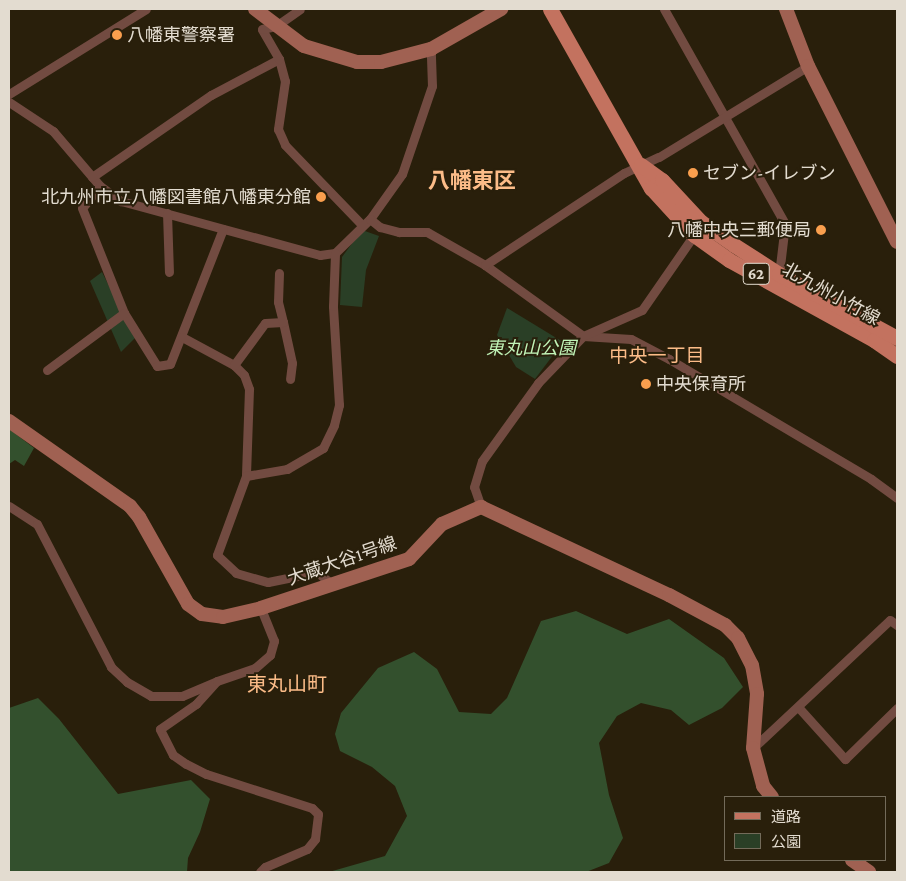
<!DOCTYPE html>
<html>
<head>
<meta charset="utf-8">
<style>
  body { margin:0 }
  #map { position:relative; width:906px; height:881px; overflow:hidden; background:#291f0b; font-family:"Crimson Pro","Noto Sans JP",serif }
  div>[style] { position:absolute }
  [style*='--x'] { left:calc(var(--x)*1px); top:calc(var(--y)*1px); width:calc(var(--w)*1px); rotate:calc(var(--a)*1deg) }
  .green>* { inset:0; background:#2a3f26 }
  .forest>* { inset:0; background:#33502d }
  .street>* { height:9px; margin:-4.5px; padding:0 4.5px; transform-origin:4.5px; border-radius:4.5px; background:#724b41 }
  .secondary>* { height:14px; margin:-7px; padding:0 7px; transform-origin:7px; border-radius:7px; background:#a06152 }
  .primary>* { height:15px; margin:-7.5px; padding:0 7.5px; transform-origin:7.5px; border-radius:7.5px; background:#c3725f }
  .dots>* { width:14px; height:14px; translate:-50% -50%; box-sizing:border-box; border:2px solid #291f0b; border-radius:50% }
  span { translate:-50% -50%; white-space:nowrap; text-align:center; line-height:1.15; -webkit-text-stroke:4px #291f0b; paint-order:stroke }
  .shield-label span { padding:1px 4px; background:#291f0b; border:1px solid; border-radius:4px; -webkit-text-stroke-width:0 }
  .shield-label { font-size:16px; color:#e3dcd0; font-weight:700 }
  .poi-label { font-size:18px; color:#e3dcd0 }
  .left { translate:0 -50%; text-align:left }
  .right { translate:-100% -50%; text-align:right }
  .street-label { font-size:18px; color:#e3dcd0 }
  .park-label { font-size:18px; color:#c1f4b8; font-style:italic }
  .neighbourhood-label { font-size:19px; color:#fcbc88 }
  .quarter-label { font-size:20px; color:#fcbc88 }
  .district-label { font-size:22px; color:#fcbc88; font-weight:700 }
  .frame { position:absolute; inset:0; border:10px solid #e3dcd0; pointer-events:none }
  .legend { position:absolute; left:724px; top:796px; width:162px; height:65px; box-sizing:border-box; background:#291f0b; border:1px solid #736b5a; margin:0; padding:6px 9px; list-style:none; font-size:15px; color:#e3dcd0 }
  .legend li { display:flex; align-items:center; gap:10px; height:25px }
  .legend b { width:25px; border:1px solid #736b5a }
</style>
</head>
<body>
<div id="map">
  <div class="green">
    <i style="clip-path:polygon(362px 230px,379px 236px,366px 270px,362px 307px,340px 305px,342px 257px)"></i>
    <i style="clip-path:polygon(102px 272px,135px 338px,121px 352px,90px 281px)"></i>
    <i style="clip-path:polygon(507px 308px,563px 342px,535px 379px,516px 367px,497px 335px)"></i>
  </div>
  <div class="forest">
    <i style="clip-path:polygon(9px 429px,34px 448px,24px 466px,15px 460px,9px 464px)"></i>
    <i style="clip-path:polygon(576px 611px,627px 634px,669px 619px,724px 658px,743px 687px,722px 708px,689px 725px,671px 710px,641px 703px,617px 716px,599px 743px,609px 795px,623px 838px,609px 863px,586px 872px,329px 872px,385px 856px,407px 816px,395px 786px,372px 767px,340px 751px,335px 734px,341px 713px,378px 668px,414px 652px,437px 669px,459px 712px,491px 714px,507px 698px,541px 621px)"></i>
    <i style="clip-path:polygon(38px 698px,59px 719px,118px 794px,191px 780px,210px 799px,200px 832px,188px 858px,187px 872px,9px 872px,9px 708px)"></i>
  </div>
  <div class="street">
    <i style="--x:664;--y:9;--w:247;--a:60.6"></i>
    <i style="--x:785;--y:224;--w:50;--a:96.8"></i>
    <i style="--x:279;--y:59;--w:23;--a:75"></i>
    <i style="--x:285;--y:81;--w:49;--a:98.3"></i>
    <i style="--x:278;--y:129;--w:17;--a:66"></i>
    <i style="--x:285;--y:145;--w:111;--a:46.1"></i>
    <i style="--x:9;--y:94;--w:161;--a:-31.8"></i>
    <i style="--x:9;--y:102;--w:53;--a:33.4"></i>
    <i style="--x:53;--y:131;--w:72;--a:49.5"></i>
    <i style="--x:100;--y:186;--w:26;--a:36"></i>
    <i style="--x:121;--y:201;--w:206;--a:15.2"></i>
    <i style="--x:320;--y:255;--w:15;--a:-8"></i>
    <i style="--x:335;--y:253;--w:49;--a:-44.2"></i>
    <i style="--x:370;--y:219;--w:55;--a:-54.6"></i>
    <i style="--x:402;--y:174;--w:93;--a:-71.2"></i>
    <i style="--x:432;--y:86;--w:37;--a:-92"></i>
    <i style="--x:92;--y:177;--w:145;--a:-34.6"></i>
    <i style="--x:211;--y:95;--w:77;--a:-27.9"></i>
    <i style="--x:279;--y:59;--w:34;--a:-120"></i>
    <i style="--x:262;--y:29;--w:14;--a:-12"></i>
    <i style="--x:276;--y:26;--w:29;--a:-35"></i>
    <i style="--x:100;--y:186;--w:28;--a:129"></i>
    <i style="--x:82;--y:208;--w:113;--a:68.2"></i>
    <i style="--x:124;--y:313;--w:62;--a:58.1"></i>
    <i style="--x:157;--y:366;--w:13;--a:-9"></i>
    <i style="--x:170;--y:364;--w:145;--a:-68.6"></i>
    <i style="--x:167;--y:213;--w:59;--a:88.1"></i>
    <i style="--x:370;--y:219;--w:13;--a:39"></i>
    <i style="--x:380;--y:227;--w:20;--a:15"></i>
    <i style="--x:399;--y:232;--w:28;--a:0"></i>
    <i style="--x:427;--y:232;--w:67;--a:29.6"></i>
    <i style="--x:485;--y:265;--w:121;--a:35.9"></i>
    <i style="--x:583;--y:336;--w:48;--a:3.6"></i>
    <i style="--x:631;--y:339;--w:43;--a:27.8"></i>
    <i style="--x:669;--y:359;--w:235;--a:30.7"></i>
    <i style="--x:871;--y:479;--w:32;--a:36"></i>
    <i style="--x:485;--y:265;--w:167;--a:-33.5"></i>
    <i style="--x:624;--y:173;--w:38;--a:-25"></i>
    <i style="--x:659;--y:157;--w:175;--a:-31.4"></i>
    <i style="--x:283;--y:322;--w:42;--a:77.6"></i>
    <i style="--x:292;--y:363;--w:16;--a:97"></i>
    <i style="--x:182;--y:337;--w:59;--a:28.3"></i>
    <i style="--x:234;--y:365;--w:14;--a:45"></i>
    <i style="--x:244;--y:375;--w:15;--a:70"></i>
    <i style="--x:249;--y:389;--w:87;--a:92"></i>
    <i style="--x:246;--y:476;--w:84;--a:110.2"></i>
    <i style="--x:217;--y:555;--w:26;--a:43"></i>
    <i style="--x:236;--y:573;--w:33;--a:16"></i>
    <i style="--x:268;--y:582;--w:50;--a:-11.5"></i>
    <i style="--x:317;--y:572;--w:19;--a:39"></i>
    <i style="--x:234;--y:365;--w:52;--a:-53.6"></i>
    <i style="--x:265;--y:323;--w:18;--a:-3"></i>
    <i style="--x:283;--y:322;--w:21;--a:-104"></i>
    <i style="--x:278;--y:302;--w:29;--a:-88"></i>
    <i style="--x:47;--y:370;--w:96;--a:-36.5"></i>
    <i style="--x:246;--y:476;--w:42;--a:-9.7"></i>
    <i style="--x:287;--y:469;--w:42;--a:-30.3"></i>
    <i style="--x:323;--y:448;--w:25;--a:-64"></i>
    <i style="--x:334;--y:425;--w:21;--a:-76"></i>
    <i style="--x:339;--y:405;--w:99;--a:-93.5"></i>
    <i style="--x:333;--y:306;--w:53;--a:-87.8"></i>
    <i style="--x:9;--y:506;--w:33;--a:33"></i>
    <i style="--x:37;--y:524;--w:161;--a:62.6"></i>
    <i style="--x:111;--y:667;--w:22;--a:43"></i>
    <i style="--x:127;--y:682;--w:28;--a:30"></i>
    <i style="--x:151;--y:696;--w:31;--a:0"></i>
    <i style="--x:182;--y:696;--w:36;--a:-23"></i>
    <i style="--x:481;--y:507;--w:21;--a:-109"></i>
    <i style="--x:474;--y:487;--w:27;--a:-73"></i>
    <i style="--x:482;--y:461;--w:96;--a:-54.3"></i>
    <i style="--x:538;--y:383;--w:65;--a:-46.2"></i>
    <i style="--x:583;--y:336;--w:64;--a:-23.8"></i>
    <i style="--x:642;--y:310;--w:91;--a:-55.3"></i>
    <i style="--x:799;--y:708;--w:69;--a:48"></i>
    <i style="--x:845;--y:759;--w:73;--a:-44.4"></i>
    <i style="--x:753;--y:748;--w:187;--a:-43.1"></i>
    <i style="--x:890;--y:620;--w:9;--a:36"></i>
    <i style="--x:260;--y:872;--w:7;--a:-45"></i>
    <i style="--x:265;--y:867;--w:46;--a:-23.2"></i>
    <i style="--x:307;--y:849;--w:13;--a:-51"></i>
    <i style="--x:315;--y:839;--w:25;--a:-83"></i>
    <i style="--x:318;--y:814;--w:8;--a:-135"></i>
    <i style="--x:312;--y:808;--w:111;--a:-162.2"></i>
    <i style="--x:206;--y:774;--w:22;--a:-153"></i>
    <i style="--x:186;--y:764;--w:16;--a:-145"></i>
    <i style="--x:173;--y:755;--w:29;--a:-117"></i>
    <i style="--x:160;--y:729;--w:44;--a:-34.8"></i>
    <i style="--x:196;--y:704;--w:31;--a:-48"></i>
    <i style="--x:217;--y:681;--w:40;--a:-18.9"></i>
    <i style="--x:255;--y:668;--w:20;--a:-41"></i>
    <i style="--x:270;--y:655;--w:15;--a:-74"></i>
    <i style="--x:274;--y:641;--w:35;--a:-112"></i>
  </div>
  <div class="secondary">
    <i style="--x:255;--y:9;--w:61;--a:37.1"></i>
    <i style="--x:304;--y:46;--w:55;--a:16.8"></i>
    <i style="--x:357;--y:62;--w:24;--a:0"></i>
    <i style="--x:381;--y:62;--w:52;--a:-14.6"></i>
    <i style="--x:431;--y:49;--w:81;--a:-29.7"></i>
    <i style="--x:786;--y:9;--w:61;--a:68.9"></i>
    <i style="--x:808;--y:66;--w:197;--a:63.2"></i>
    <i style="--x:9;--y:421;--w:148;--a:35.1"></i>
    <i style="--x:130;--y:506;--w:14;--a:51"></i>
    <i style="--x:139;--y:517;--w:100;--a:60.6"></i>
    <i style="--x:188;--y:604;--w:17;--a:36"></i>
    <i style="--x:202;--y:614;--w:21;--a:8"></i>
    <i style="--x:223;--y:617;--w:39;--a:-13"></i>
    <i style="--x:261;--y:608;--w:156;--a:-18.3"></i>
    <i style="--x:409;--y:559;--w:48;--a:-46.7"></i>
    <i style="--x:442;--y:524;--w:43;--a:-23.6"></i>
    <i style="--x:481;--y:507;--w:208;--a:25.1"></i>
    <i style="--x:669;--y:595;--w:64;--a:28.2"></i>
    <i style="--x:725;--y:625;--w:18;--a:45"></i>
    <i style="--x:738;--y:638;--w:30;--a:63"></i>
    <i style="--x:752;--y:665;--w:29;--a:80"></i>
    <i style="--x:757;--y:694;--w:54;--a:94.2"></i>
    <i style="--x:753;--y:748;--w:39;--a:75"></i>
    <i style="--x:763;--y:786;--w:14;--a:51"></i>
    <i style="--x:852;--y:860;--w:21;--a:35"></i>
  </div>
  <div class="primary">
    <i style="--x:550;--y:9;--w:206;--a:60.6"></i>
    <i style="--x:651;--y:188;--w:64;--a:47.5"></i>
    <i style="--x:694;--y:235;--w:43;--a:35.5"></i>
    <i style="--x:729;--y:260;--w:166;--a:28.9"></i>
    <i style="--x:874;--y:340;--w:28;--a:35"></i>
    <i style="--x:641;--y:165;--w:26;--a:36"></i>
    <i style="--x:662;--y:180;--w:57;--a:47.1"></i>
    <i style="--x:701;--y:222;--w:40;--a:34.9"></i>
    <i style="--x:734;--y:245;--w:54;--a:32.8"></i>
    <i style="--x:779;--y:274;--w:134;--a:28.5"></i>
  </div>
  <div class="dots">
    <i style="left:117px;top:35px;background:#fa9f4e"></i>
    <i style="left:693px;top:173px;background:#fa9f4e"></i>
    <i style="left:321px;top:197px;background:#fa9f4e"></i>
    <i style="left:821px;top:230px;background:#fa9f4e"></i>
    <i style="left:646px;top:384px;background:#fa9f4e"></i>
  </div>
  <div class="shield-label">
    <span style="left:756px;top:274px">62</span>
  </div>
  <div class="poi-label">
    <span class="left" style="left:127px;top:35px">八幡東警察署</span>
    <span class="left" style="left:703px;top:173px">セブン-イレブン</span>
    <span class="right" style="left:311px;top:197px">北九州市立八幡図書館八幡東分館</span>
    <span class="right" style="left:811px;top:230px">八幡中央三郵便局</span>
    <span class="left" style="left:656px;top:384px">中央保育所</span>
  </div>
  <div class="street-label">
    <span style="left:831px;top:294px;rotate:29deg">北九州小竹線</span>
    <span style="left:342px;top:561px;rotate:-19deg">大蔵大谷1号線</span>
  </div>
  <div class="park-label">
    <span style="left:531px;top:348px">東丸山公園</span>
  </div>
  <div class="neighbourhood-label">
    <span style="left:657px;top:356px">中央一丁目</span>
  </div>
  <div class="quarter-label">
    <span style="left:287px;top:684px">東丸山町</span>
  </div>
  <div class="district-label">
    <span style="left:472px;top:181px">八幡東区</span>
  </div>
  <div class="frame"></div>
  <ul class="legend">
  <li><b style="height:6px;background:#c3725f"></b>道路</li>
  <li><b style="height:14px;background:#2a3f26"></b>公園</li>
  </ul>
</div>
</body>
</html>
